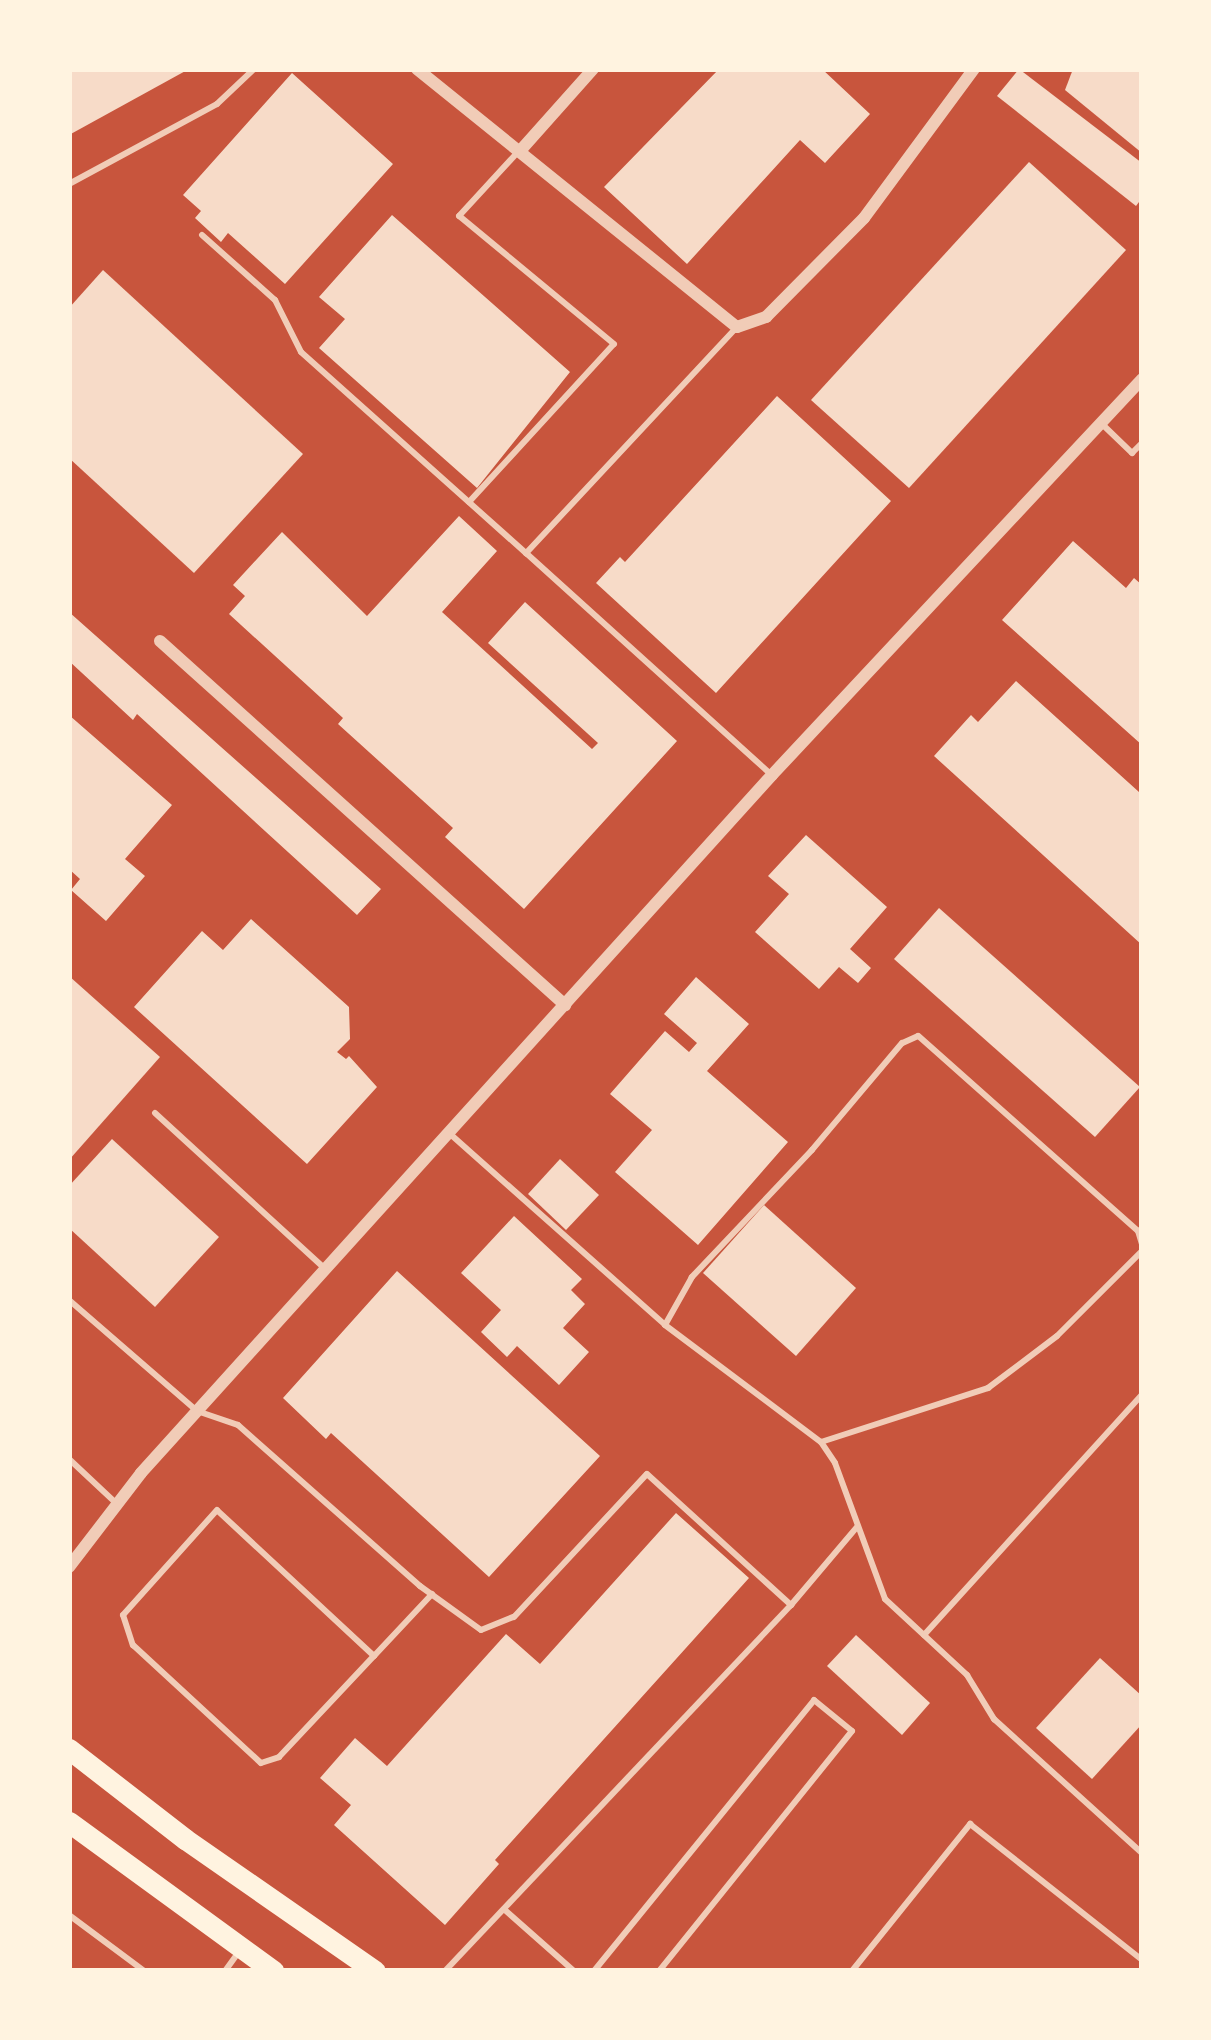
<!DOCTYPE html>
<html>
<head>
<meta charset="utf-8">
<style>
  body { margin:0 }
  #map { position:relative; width:1211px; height:2040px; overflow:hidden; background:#c8553d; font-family:"PT Sans Narrow",sans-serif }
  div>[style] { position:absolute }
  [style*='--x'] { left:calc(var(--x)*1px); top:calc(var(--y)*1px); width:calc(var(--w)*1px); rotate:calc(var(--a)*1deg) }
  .building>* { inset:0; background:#f7dbc8 }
  .service>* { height:6px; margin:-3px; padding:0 3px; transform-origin:3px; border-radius:3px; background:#f1ccb7 }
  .minor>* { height:12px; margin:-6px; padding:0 6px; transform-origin:6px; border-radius:6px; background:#f1ccb7 }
  .trunk>* { height:21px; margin:-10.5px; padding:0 10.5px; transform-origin:10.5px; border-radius:10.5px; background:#fff3e0 }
  span { translate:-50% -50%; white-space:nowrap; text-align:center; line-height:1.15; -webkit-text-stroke:12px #fff3e0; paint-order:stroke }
  .frame { position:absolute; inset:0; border:72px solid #fff3e0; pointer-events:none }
</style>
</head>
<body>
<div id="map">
  <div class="building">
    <i style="clip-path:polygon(69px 69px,189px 69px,69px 135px)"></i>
    <i style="clip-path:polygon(719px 69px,822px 69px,870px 114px,825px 163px,800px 140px,687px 264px,604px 187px)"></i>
    <i style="clip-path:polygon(1019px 69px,1142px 163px,1142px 198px,1136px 206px,997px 96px)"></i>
    <i style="clip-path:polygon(1073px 69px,1142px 69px,1142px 153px,1065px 90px)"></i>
    <i style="clip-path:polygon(292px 73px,393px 164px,285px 284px,228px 233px,221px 242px,195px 218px,201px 211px,183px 195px)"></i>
    <i style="clip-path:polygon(1029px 162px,1126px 250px,909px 488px,811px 400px)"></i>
    <i style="clip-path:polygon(392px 215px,570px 372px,477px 488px,319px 348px,345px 319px,319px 297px)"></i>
    <i style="clip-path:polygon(103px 270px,303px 454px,194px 573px,69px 458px,69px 308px)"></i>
    <i style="clip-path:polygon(777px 396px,891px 501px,716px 693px,596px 583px,620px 557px,625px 562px)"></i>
    <i style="clip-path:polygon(459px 516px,497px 551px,442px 612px,592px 749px,598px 743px,488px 643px,525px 602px,677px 741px,524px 909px,445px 837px,453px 828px,338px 724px,343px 718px,229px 614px,245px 596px,233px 585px,282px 532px,367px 616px)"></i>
    <i style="clip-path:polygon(1073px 541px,1126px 588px,1134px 578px,1142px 585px,1142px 745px,1002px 620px)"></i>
    <i style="clip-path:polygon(69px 612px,381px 889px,357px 915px,137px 714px,133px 720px,69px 661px)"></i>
    <i style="clip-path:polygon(1016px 681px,1139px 792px,1142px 945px,934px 756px,971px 715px,978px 722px)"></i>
    <i style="clip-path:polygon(69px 715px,172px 805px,125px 859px,145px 876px,106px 921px,71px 890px,80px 879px,69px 869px)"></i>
    <i style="clip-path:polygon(806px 835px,887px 907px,850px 949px,871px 968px,858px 983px,839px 967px,819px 989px,755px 932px,789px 894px,768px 876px)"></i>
    <i style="clip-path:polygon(939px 908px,1140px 1087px,1095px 1137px,894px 959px)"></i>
    <i style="clip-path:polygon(251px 919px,349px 1007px,350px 1039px,337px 1052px,346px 1059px,349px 1056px,377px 1087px,307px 1164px,134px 1007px,202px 931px,223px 950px)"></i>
    <i style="clip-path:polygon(69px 976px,160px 1057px,69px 1160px)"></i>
    <i style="clip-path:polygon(696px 977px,749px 1024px,707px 1071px,788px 1142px,698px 1245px,615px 1172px,652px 1130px,610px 1094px,665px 1031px,689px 1052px,697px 1043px,664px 1014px)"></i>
    <i style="clip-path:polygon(112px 1139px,219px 1237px,155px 1307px,69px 1228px,69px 1186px)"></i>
    <i style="clip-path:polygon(560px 1159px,599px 1195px,566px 1230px,528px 1194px)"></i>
    <i style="clip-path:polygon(764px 1205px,856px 1288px,796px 1356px,703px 1273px)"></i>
    <i style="clip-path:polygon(514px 1216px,582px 1279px,571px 1290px,585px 1304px,563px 1328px,589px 1352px,559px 1385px,517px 1346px,507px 1357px,481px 1332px,501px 1310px,461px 1273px)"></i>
    <i style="clip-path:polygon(397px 1271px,600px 1456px,489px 1577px,331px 1433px,326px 1439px,283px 1398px)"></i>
    <i style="clip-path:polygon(676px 1513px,749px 1578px,495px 1860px,499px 1864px,445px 1925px,334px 1825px,351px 1805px,320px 1778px,355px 1738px,387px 1766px,506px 1634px,540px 1664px)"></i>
    <i style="clip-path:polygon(856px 1635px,930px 1703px,902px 1735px,827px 1666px)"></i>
    <i style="clip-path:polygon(1100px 1658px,1142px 1696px,1142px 1724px,1092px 1779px,1036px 1728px)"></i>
  </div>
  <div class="service">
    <i style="--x:69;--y:184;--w:168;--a:-28.4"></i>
    <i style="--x:217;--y:104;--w:51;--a:-43.4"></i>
    <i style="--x:202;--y:235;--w:98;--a:41.7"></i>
    <i style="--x:275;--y:300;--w:58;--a:63.4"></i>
    <i style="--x:301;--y:352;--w:302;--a:41.8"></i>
    <i style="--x:736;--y:328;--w:308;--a:133"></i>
    <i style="--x:526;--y:553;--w:331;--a:42.1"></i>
    <i style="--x:1102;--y:424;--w:42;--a:44"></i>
    <i style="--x:1132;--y:453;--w:14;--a:-45"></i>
    <i style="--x:469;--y:502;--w:214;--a:-47.5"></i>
    <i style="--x:614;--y:344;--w:201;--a:-140.4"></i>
    <i style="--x:459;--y:216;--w:86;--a:-47.4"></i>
    <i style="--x:155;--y:1113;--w:228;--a:42.5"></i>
    <i style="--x:449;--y:1133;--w:289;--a:41.6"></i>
    <i style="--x:1142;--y:1244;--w:14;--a:-107"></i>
    <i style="--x:1138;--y:1231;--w:294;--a:-138.4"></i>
    <i style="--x:918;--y:1036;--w:17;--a:156"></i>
    <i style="--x:902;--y:1043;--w:140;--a:130.1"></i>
    <i style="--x:812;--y:1150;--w:175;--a:133.4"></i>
    <i style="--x:692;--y:1277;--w:55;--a:119.4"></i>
    <i style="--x:665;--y:1325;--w:195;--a:36.9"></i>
    <i style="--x:821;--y:1442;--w:25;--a:56"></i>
    <i style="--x:835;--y:1463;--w:145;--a:69.8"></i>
    <i style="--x:885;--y:1599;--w:112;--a:42.8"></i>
    <i style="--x:967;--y:1675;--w:52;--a:58.5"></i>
    <i style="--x:994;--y:1719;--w:200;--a:42.2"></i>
    <i style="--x:69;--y:1300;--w:169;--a:40.9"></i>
    <i style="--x:197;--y:1411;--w:43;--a:18.9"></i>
    <i style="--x:238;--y:1425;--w:243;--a:41.5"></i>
    <i style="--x:420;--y:1586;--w:75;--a:35.8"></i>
    <i style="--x:481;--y:1630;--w:35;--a:-22"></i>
    <i style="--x:514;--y:1617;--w:195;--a:-47.1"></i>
    <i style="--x:647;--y:1474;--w:195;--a:42.3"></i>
    <i style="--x:791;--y:1605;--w:102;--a:-49.8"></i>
    <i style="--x:821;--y:1442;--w:176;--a:-17.9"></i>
    <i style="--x:988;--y:1388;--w:86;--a:-37"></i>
    <i style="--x:1057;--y:1336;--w:120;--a:-45"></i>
    <i style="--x:69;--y:1459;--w:66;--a:43.2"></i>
    <i style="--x:924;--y:1635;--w:324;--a:-47.8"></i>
    <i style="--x:374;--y:1656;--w:214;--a:-137.1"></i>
    <i style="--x:217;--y:1510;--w:141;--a:131.8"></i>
    <i style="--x:123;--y:1615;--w:32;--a:72"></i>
    <i style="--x:133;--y:1645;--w:174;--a:42.7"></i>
    <i style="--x:261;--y:1763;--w:19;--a:-18"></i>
    <i style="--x:279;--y:1757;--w:139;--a:-46.8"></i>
    <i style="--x:374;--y:1656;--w:85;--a:-46.9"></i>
    <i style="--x:505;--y:1910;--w:92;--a:41.5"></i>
    <i style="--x:69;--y:1915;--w:94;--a:36.7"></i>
    <i style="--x:225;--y:1971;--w:24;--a:-54"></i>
    <i style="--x:445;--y:1971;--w:504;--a:-46.61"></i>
    <i style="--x:594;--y:1971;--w:349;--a:-50.9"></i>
    <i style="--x:814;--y:1700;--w:49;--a:39.2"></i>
    <i style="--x:852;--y:1731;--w:308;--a:128.8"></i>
    <i style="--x:852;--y:1971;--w:189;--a:-51.2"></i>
    <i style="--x:970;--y:1824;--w:219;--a:38.3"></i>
  </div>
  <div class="minor">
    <i style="--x:417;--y:69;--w:411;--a:38.9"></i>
    <i style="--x:737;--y:327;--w:31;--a:-19"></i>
    <i style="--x:766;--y:317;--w:139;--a:-45.3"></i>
    <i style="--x:864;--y:218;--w:185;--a:-53.6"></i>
    <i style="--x:520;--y:151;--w:110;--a:-48.3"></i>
    <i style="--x:160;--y:641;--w:545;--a:41.95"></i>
    <i style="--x:69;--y:1567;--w:118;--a:-52.5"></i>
    <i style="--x:141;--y:1473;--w:941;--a:-47.89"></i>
    <i style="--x:772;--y:775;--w:542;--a:-46.94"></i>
  </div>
  <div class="trunk">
    <i style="--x:69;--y:1749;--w:147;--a:37.8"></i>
    <i style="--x:185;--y:1839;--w:231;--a:34.8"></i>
    <i style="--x:69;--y:1822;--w:253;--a:36.1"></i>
  </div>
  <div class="frame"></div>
</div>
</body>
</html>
